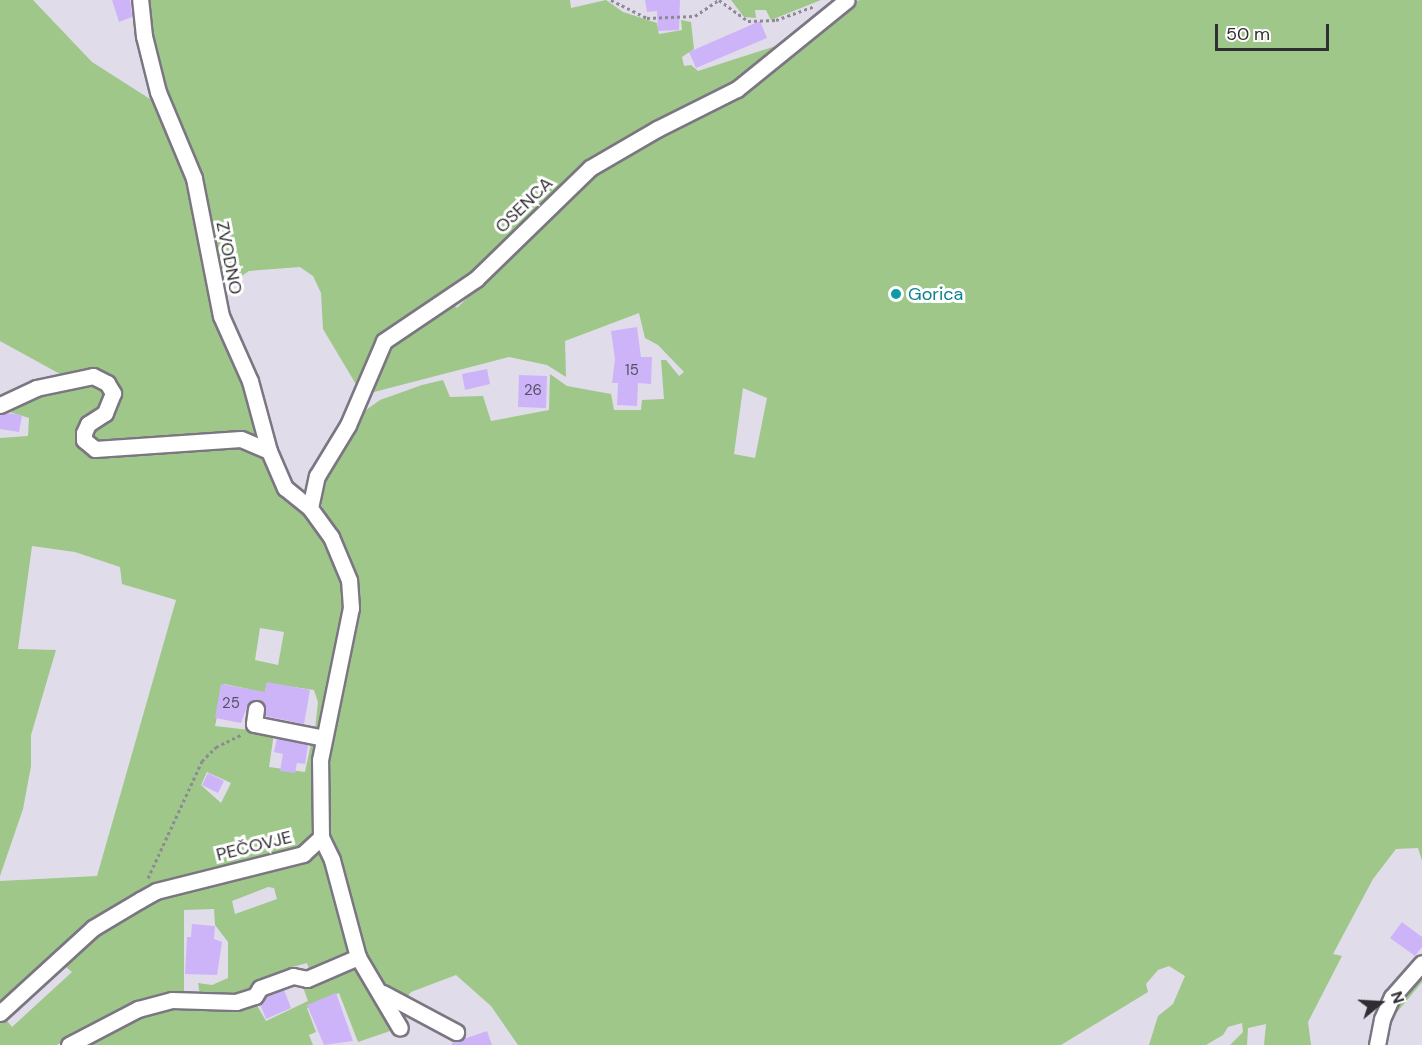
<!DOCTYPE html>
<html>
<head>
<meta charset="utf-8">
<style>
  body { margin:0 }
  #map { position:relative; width:1422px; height:1045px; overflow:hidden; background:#e1dcea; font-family:"DM Sans",sans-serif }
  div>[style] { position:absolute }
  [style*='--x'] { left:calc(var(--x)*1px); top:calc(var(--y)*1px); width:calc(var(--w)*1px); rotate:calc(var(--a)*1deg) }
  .green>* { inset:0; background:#9ec789 }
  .building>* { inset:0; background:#cdb4f8 }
  .path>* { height:3px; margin-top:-1.5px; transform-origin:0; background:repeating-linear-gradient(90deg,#8e8a94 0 3px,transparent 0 6px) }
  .roads { filter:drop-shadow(2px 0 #7b7682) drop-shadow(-2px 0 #7b7682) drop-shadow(0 2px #7b7682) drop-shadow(0 -2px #7b7682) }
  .street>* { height:15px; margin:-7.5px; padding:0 7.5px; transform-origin:7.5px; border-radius:7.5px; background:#fff }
  .dots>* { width:16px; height:16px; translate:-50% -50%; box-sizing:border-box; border:3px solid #fff; border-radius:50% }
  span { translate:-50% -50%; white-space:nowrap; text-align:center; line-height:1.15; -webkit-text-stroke:6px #fff; paint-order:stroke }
  .number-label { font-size:15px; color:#575064 }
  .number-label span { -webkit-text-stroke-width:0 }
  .street-label { font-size:18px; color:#302e33 }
  .culture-label { font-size:18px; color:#0d838f }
  .left { translate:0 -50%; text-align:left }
  .north { position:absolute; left:1350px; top:973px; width:60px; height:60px; -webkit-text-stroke:4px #fff; paint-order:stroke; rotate:72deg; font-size:16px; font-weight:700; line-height:24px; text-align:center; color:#302e33 }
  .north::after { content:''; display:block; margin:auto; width:21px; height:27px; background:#302e33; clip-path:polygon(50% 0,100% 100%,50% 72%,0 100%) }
  .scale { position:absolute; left:1215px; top:24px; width:114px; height:27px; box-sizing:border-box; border:3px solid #302e33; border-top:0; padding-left:8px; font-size:18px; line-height:21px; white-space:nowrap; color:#302e33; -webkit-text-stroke:4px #fff; paint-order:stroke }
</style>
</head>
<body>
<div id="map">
  <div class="green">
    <i style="clip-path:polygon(0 0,33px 0,92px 62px,161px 106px,180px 148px,237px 364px,263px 445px,110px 445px,93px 441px,91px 430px,112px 411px,118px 395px,88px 373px,60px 374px,0 341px)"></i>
    <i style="clip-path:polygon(evenodd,144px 0,570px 0,571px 8px,606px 0,623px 12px,657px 23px,659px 34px,682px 30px,681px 20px,691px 22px,694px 49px,682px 57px,684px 66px,691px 65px,698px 71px,788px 42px,845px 5px,860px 0,1422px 0,1422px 861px,1418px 848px,1396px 849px,1373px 879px,1333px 954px,1342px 956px,1308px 1022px,1311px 1045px,1264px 1045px,1266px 1024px,1248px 1028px,1247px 1045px,1230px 1045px,1243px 1032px,1242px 1023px,1228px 1027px,1223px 1035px,1206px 1045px,1149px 1045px,1158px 1016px,1173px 1004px,1185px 976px,1169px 966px,1158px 970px,1146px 984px,1148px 992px,1061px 1045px,518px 1045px,491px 1006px,456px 975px,411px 992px,403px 1002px,383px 989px,363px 959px,327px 836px,324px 759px,355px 598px,324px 515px,319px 493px,323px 473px,362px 413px,380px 400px,422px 385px,443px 380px,450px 397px,483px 396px,491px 421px,549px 410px,550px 374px,567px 386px,611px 394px,614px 410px,641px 410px,642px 400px,664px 399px,661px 360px,666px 360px,679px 376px,684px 372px,658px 345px,645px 338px,639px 313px,565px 341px,566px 377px,547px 365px,509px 357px,374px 392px,369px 390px,374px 364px,365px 365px,357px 386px,323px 329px,321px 293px,313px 276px,300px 267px,249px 271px,237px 279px,225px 271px,215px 272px,159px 89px,144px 0,509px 256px,457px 308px,450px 301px,509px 256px,144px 0,743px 388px,767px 398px,755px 458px,734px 454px,743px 388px)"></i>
    <i style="clip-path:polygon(731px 0,821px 0,771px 20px,766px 10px,755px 10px,756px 18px,744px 17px)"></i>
    <i style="clip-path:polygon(evenodd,67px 381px,102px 384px,108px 401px,80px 441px,85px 451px,95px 455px,244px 443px,263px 452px,329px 540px,347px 591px,321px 725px,315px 729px,318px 702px,314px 690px,267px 683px,261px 708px,247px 706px,249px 689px,224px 684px,215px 726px,274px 733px,269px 767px,305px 772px,311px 744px,315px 746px,317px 831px,302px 851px,145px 891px,0 1006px,0 881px,97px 876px,176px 600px,122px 584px,120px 567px,75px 552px,32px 546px,18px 649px,56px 650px,31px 735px,31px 766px,23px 809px,0 876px,0 438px,28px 436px,29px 418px,0 409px,67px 381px,260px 628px,284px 632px,278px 665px,255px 660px,260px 628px,67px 381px,207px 772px,231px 783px,221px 803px,201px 785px,207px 772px)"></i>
    <i style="clip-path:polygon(evenodd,320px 853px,328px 859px,348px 955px,311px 975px,307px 963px,282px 970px,280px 979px,253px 994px,200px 996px,198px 983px,212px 985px,228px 978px,228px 942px,215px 925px,214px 909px,184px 910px,184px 995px,56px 1045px,0 1045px,0 1019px,3px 1016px,12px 1027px,72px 972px,60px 962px,98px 932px,151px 902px,301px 862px,320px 853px,268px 887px,274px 888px,277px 899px,235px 914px,232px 901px,268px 887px)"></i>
    <i style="clip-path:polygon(355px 965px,393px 1030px,358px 1042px,339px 993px,307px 1008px,316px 1032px,309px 1035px,313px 1045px,78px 1045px,153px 1008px,255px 1002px,266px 1021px,308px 1001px,302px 984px)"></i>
    <i style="clip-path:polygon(1422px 969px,1422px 982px,1389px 1022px,1387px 1015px)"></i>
  </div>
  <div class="building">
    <i style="clip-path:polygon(112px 0,130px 0,132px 17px,119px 22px)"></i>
    <i style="clip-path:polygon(645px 0,680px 0,679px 30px,658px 31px,657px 11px,647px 12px)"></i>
    <i style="clip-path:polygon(760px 21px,767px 38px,696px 68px,689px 52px)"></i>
    <i style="clip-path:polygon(637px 327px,641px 357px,652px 357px,651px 384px,638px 383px,637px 406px,617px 405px,618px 383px,612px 383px,615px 359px,611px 331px)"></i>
    <i style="clip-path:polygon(487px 369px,490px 384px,465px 390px,462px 374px)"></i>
    <i style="clip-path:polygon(519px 375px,547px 376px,546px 408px,518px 407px)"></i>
    <i style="clip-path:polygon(6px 413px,22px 415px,19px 432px,0 429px,0 415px)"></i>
    <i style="clip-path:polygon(267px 682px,310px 690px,304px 724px,265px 716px,265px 705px,257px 699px,248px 704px,241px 723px,215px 718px,221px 684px,265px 692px)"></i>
    <i style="clip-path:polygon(277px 738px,308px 745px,305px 764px,297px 763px,295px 773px,280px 771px,283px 754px,274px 752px)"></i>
    <i style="clip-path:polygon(208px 773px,224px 781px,218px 793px,202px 785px)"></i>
    <i style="clip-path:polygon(1402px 922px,1422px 937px,1422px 947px,1415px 956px,1390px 938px)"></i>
    <i style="clip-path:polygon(192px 924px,215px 926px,214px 939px,222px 942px,217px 975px,185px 974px,187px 937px,191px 937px)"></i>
    <i style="clip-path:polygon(284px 990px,291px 1008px,266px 1019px,260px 1004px,266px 996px)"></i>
    <i style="clip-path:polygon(336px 993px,353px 1041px,324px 1045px,307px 1005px)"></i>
    <i style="clip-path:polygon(487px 1031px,492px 1045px,452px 1045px,452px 1043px)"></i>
  </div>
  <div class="path">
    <i style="--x:611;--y:0;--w:40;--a:26.6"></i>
    <i style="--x:647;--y:18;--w:48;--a:-2.4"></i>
    <i style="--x:695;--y:16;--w:29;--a:-34"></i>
    <i style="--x:719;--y:0;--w:36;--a:36"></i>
    <i style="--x:748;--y:21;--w:28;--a:-2"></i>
    <i style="--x:776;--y:20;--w:41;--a:-19.7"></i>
    <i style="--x:148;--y:878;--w:129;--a:-65.2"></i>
    <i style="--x:202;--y:761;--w:20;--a:-45"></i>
    <i style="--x:216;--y:747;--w:30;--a:-26"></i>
  </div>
  <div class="roads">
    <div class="street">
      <i style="--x:0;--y:405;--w:40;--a:-25"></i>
      <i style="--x:36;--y:388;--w:58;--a:-11.9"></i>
      <i style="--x:93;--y:376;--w:16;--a:27"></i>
      <i style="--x:107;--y:383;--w:12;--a:59"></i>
      <i style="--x:113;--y:393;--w:22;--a:112"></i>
      <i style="--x:105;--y:413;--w:20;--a:147"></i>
      <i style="--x:88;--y:424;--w:10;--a:114"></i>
      <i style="--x:84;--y:433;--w:7;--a:90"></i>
      <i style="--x:84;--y:440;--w:14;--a:39"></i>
      <i style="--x:95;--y:449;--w:146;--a:-3.9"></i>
      <i style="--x:241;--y:439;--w:30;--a:23"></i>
      <i style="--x:310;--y:508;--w:33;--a:-78"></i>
      <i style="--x:317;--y:476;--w:60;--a:-58.7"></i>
      <i style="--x:348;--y:425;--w:91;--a:-66.8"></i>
      <i style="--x:384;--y:341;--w:111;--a:-34"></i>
      <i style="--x:476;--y:279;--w:159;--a:-44.2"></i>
      <i style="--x:590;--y:168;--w:78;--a:-30.2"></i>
      <i style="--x:657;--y:129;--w:89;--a:-26.6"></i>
      <i style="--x:737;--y:89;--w:141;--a:-39"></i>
      <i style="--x:256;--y:709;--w:15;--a:98"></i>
      <i style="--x:254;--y:724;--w:71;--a:11.3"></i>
      <i style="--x:321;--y:837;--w:25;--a:64"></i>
      <i style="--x:332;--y:860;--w:100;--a:75"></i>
      <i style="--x:358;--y:957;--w:82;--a:59.4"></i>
      <i style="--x:383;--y:993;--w:83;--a:28.1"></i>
      <i style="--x:0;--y:1013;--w:126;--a:-42.4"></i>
      <i style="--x:93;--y:928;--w:55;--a:-30.8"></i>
      <i style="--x:140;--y:900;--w:18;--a:-29"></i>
      <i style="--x:156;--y:891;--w:152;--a:-14.1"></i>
      <i style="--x:303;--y:854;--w:25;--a:-43"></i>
      <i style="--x:321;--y:837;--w:77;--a:-90.7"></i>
      <i style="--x:320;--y:760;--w:155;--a:-78.5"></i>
      <i style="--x:351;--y:608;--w:28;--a:-94"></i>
      <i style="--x:349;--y:580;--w:47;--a:-112.7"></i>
      <i style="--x:331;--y:537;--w:36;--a:-126"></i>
      <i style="--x:310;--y:508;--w:32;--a:-141"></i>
      <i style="--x:285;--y:488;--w:40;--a:-113.4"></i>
      <i style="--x:269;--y:451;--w:73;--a:-105.2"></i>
      <i style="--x:250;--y:381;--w:71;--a:-114"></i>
      <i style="--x:221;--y:316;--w:141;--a:-101.1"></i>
      <i style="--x:194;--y:178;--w:93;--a:-112.7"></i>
      <i style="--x:158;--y:92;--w:58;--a:-104"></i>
      <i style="--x:144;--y:36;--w:36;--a:-96"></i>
      <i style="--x:69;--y:1045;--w:78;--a:-27.6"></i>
      <i style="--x:138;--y:1009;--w:35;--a:-15"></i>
      <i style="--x:172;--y:1000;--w:64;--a:1.8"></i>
      <i style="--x:236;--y:1002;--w:20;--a:-18"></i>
      <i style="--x:255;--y:996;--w:9;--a:-58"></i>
      <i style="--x:260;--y:988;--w:35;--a:-20"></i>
      <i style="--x:293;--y:976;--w:14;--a:12"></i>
      <i style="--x:307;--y:979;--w:56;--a:-23.3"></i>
      <i style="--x:1377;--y:1045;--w:26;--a:-79"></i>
      <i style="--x:1382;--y:1019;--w:24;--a:-66"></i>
      <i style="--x:1392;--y:997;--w:45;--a:-48.6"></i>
    </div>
  </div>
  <div class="dots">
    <i style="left:896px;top:294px;background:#0f9aa8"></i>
  </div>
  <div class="number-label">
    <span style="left:632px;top:371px">15</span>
    <span style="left:533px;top:391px">26</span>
    <span style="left:231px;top:704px">25</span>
  </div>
  <div class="street-label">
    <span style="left:524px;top:205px;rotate:-44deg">OSENCA</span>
    <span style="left:229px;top:258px;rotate:79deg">ZVODNO</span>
    <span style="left:254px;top:846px;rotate:-14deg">PEČOVJE</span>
  </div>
  <div class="culture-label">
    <span class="left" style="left:908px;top:294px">Gorica</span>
  </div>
  <div class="north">N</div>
  <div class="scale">50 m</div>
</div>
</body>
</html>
